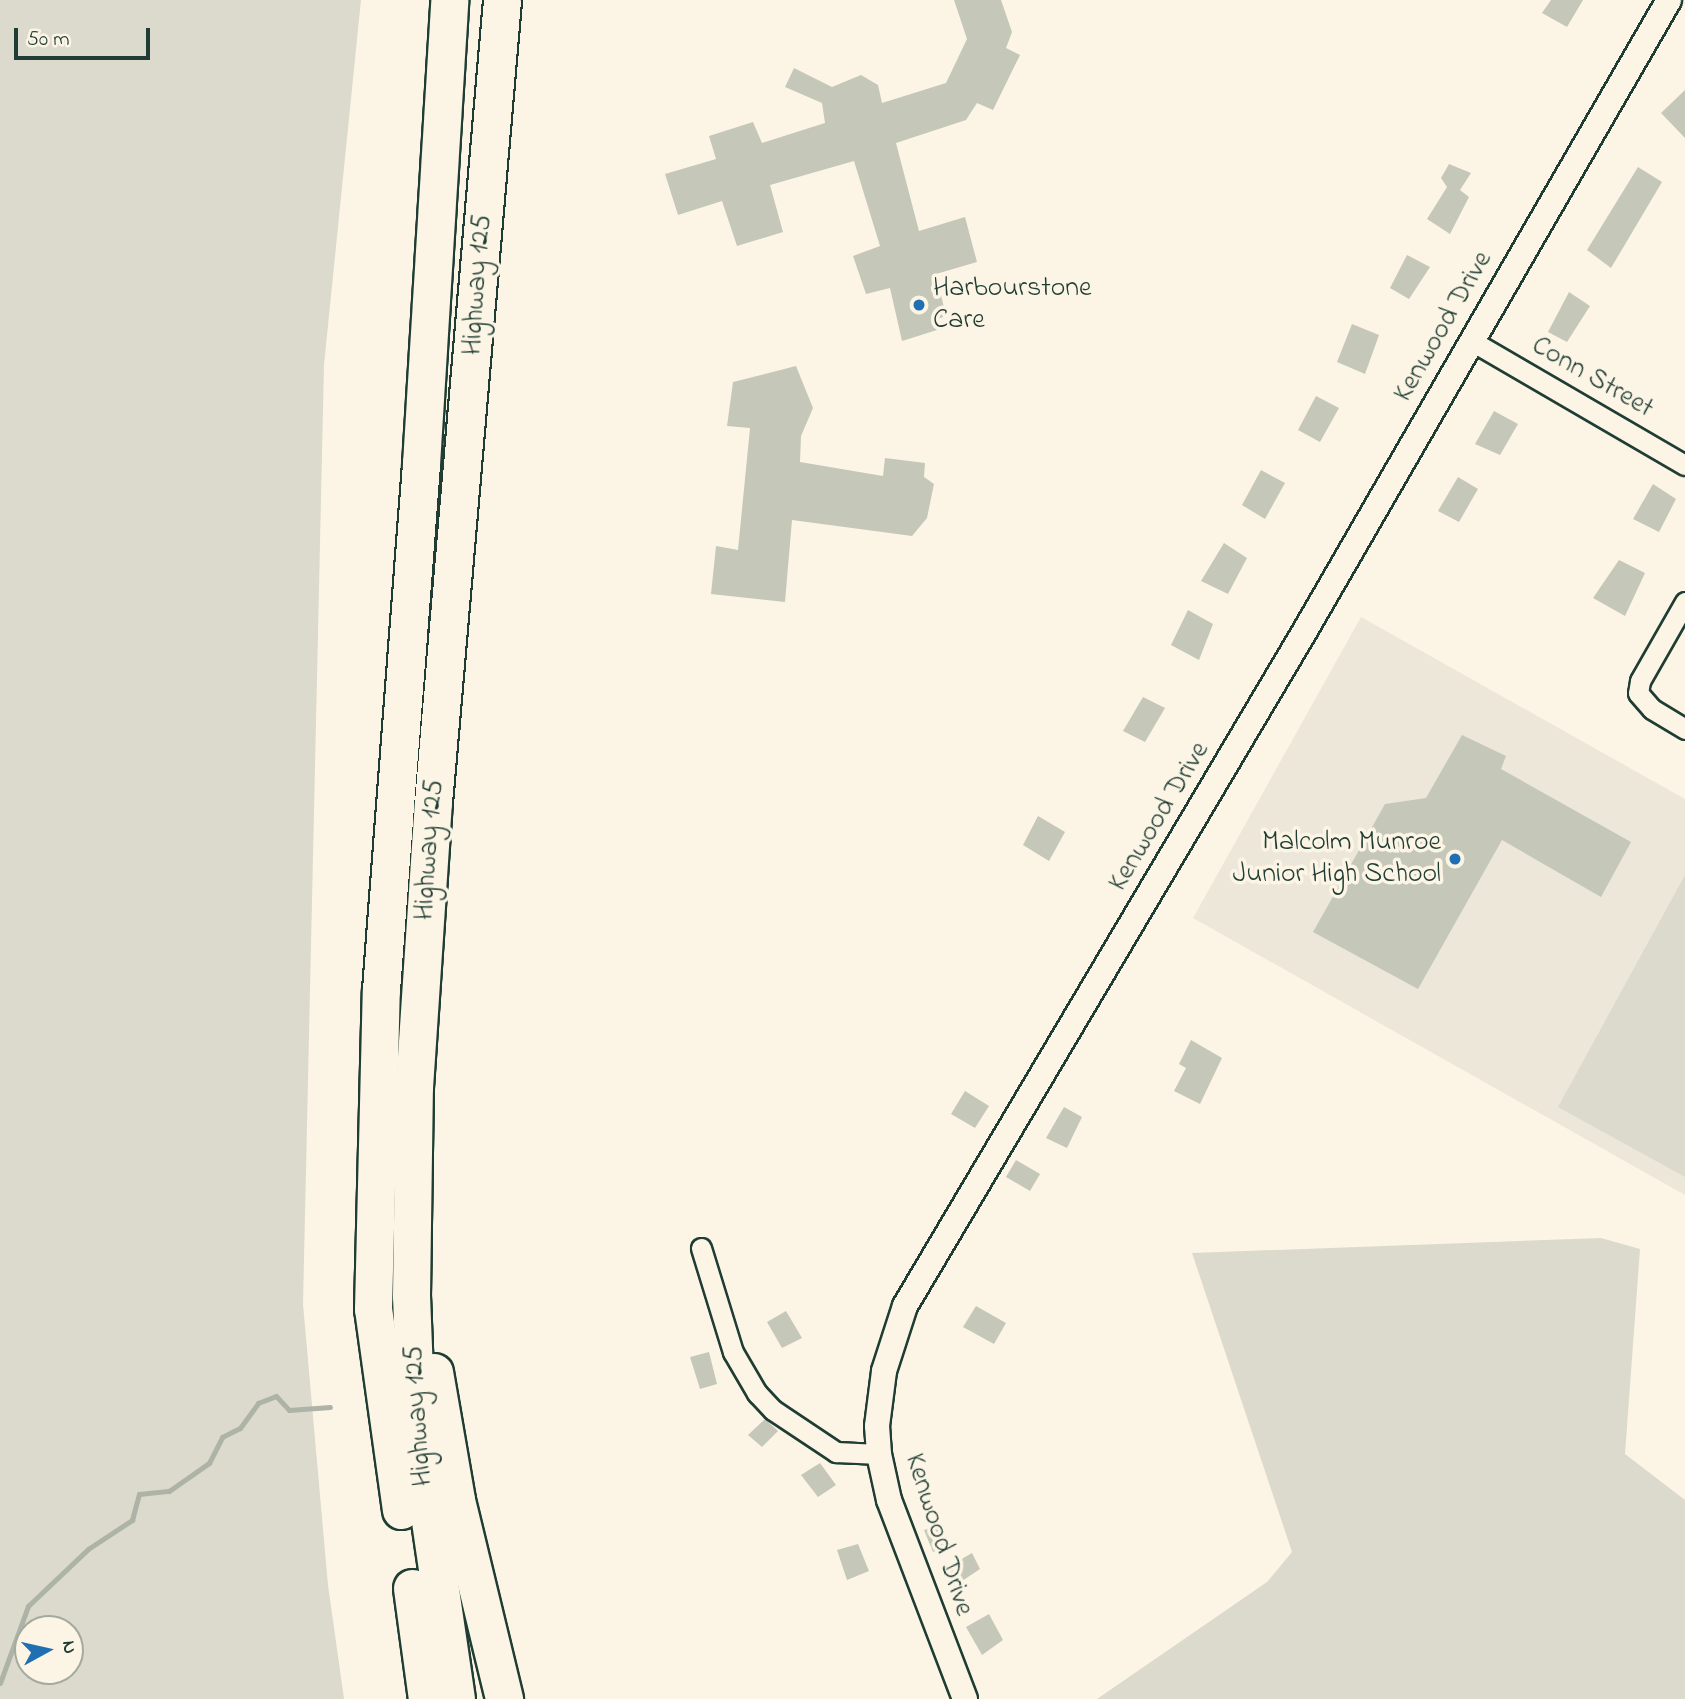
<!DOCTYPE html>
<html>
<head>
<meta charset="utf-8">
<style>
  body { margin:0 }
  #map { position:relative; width:1685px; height:1699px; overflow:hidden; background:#fcf5e5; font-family:"Indie Flower",sans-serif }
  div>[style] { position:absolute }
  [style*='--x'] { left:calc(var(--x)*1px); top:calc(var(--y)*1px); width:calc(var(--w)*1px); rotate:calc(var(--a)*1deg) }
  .built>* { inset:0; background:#ece7d8 }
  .green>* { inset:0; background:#dcdacc }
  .stream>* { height:5px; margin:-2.5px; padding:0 2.5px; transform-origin:2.5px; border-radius:2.5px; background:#aeb3a7 }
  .building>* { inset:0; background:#c5c7b9 }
  .roads { filter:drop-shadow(2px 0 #1f3d34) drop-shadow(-2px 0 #1f3d34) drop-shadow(0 2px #1f3d34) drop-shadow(0 -2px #1f3d34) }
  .minor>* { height:19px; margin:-9.5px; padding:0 9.5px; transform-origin:9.5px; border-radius:9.5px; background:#fcf5e5 }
  .tertiary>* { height:24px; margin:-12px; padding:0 12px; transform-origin:12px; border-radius:12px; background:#fcf5e5 }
  .motorway>* { height:37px; margin:-18.5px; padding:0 18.5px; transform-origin:18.5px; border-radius:18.5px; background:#fcf5e5 }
  .dots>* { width:19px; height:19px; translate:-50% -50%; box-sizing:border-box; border:4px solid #fcf5e5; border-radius:50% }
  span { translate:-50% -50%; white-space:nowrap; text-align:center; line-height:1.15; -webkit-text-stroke:7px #fcf5e5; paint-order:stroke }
  .street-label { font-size:28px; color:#1f3d34 }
  .poi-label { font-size:28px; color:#1f3d34 }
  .left { translate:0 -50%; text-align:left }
  .right { translate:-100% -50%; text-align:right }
  .north { position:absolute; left:14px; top:1615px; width:70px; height:70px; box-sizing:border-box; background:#fcf5e5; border:2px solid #a4ab9e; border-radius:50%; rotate:82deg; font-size:19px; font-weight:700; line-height:28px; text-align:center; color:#1f3d34 }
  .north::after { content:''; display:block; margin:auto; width:24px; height:32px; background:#1f6fb2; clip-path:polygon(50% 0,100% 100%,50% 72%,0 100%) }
  .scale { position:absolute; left:14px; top:28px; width:136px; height:32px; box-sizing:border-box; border:4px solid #1f3d34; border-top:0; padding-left:9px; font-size:21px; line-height:24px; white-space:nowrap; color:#1f3d34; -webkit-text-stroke:5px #fcf5e5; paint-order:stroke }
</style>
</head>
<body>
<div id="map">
  <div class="built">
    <i style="clip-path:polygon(1361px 617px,1685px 799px,1685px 1195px,1193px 918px)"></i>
  </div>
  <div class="green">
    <i style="clip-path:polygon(evenodd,0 0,361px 0,324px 365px,303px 1304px,328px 1585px,344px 1699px,0 1699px,0 0,28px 1629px,70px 1629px,70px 1671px,28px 1671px,28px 1629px)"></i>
    <i style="clip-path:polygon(1685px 875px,1685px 1177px,1558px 1107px)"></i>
    <i style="clip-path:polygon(1601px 1238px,1640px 1249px,1625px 1454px,1685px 1500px,1685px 1699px,1097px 1699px,1267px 1582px,1292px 1552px,1192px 1253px)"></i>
  </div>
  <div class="stream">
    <i style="--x:0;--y:1683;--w:82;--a:-70"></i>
    <i style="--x:28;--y:1606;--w:83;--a:-43.5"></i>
    <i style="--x:88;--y:1549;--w:53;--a:-33.4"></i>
    <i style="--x:132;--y:1520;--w:27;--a:-75"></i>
    <i style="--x:139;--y:1494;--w:30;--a:-6"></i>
    <i style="--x:169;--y:1491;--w:49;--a:-35"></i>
    <i style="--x:209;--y:1463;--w:29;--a:-63"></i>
    <i style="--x:222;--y:1437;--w:20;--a:-27"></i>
    <i style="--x:240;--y:1428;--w:31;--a:-54"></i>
    <i style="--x:258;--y:1403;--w:19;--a:-21"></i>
    <i style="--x:276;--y:1396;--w:19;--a:47"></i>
    <i style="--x:289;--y:1410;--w:41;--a:-4.2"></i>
  </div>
  <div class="building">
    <i style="clip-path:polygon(954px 0,1001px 0,1012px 32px,1006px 48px,1020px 55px,993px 110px,977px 103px,966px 120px,896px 143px,919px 231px,965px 217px,977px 262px,936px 274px,946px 316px,934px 320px,937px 330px,902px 341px,890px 288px,866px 294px,853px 256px,880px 246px,854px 161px,770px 185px,783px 232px,737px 246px,722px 201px,678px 215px,665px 174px,716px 159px,709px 136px,753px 122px,762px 143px,825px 123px,822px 103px,785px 87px,794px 68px,832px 87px,861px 75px,878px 85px,882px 103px,946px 83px,967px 39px)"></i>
    <i style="clip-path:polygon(1551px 0,1583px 0,1567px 27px,1542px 13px)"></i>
    <i style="clip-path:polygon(1685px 90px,1685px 138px,1661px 113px)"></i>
    <i style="clip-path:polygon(1449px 164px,1471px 173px,1460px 190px,1469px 197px,1450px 234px,1427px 219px,1447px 187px,1441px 178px)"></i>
    <i style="clip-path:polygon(1638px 167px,1662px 182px,1611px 268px,1587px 250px)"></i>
    <i style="clip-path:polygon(1407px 255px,1430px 267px,1409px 299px,1390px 288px)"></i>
    <i style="clip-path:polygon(1569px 292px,1590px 306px,1567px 342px,1548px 332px)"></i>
    <i style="clip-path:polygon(1352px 324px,1379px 335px,1365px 374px,1337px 362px)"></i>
    <i style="clip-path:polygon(796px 366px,813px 408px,801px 436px,800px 462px,883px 476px,885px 458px,925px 463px,924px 477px,934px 484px,927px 518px,912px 536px,792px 520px,785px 602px,711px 594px,716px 546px,738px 550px,750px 428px,727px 426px,733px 382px)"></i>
    <i style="clip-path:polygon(1316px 396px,1339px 408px,1320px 442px,1298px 430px)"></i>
    <i style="clip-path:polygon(1494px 411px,1518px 424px,1500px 455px,1475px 444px)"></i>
    <i style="clip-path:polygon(1261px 470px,1285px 483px,1265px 519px,1242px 505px)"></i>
    <i style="clip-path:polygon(1458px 477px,1478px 489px,1459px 522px,1438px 511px)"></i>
    <i style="clip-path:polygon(1653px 484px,1676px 499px,1659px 532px,1633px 519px)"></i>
    <i style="clip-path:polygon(1224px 543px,1247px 558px,1228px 594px,1201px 581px)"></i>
    <i style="clip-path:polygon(1619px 560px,1645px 573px,1625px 616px,1593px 598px)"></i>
    <i style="clip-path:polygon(1188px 610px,1213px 624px,1199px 660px,1171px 645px)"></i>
    <i style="clip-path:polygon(1143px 697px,1165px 708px,1145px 742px,1123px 731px)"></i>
    <i style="clip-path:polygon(1462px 735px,1506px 756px,1501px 769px,1631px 842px,1601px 897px,1502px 840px,1418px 989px,1313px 932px,1385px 804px,1426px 798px)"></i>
    <i style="clip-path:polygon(1038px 816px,1065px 832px,1049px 861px,1023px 845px)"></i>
    <i style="clip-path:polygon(1191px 1040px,1222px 1058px,1200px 1104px,1174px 1091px,1186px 1068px,1179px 1064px)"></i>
    <i style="clip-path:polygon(965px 1091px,989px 1106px,975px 1128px,951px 1114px)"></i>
    <i style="clip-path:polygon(1064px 1107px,1082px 1117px,1067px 1148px,1046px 1138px)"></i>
    <i style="clip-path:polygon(1016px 1160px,1040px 1174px,1030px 1191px,1006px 1177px)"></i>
    <i style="clip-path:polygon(976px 1306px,1006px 1323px,994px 1344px,963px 1327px)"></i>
    <i style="clip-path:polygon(786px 1311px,802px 1338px,782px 1348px,767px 1322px)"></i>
    <i style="clip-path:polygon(709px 1352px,717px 1384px,700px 1389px,690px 1357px)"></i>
    <i style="clip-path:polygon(765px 1419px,778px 1431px,762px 1447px,748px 1435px)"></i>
    <i style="clip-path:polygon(820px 1463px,836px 1485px,818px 1497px,801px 1475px)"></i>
    <i style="clip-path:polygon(939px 1525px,949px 1544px,933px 1552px,924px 1530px)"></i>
    <i style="clip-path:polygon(858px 1544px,869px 1571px,847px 1580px,837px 1550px)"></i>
    <i style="clip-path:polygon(972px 1553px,980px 1569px,956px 1585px,948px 1567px)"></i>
    <i style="clip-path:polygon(989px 1614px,1003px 1640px,982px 1655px,966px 1627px)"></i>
  </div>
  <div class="roads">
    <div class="minor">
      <i style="--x:1470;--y:340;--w:249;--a:30.2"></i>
      <i style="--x:1685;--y:602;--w:91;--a:119.7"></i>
      <i style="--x:1640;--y:681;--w:12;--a:99"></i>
      <i style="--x:1638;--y:693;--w:21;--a:49"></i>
      <i style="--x:1652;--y:709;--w:39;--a:31"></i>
      <i style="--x:701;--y:1248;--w:109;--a:72.9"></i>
      <i style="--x:733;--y:1352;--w:48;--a:59.7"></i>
      <i style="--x:757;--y:1393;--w:23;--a:47"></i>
      <i style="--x:773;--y:1410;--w:76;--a:33.7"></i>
      <i style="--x:836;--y:1452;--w:43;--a:2.7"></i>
    </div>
    <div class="tertiary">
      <i style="--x:965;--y:1699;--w:213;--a:-110.9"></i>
      <i style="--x:889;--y:1500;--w:47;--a:-102.3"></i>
      <i style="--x:879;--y:1454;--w:28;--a:-94"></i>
      <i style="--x:877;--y:1426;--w:55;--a:-82.7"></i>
      <i style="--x:884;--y:1371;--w:68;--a:-72.1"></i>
      <i style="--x:905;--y:1306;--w:787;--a:-59.36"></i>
      <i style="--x:1306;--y:629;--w:726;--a:-60.01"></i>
    </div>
    <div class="motorway">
      <i style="--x:434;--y:1372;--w:130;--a:80.2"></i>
      <i style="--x:456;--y:1500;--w:205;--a:76.4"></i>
      <i style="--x:401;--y:1510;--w:203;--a:-97.9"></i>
      <i style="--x:373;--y:1309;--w:319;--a:-88.6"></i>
      <i style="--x:381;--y:990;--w:528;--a:-85.65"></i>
      <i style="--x:421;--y:464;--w:465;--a:-86.5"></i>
      <i style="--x:412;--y:1588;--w:112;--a:82.3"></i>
      <i style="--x:456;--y:1699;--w:277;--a:-98.3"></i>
      <i style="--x:416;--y:1425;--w:129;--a:-92.2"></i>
      <i style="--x:411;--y:1296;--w:209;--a:-89.2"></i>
      <i style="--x:414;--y:1087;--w:286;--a:-86.2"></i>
      <i style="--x:433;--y:802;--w:805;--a:-85.08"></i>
    </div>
  </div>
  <div class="dots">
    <i style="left:919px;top:305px;background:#1f6fb2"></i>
    <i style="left:1455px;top:859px;background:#1f6fb2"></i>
  </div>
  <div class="street-label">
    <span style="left:478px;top:285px;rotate:-86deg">Highway 125</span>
    <span style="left:1444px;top:327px;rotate:-60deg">Kenwood Drive</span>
    <span style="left:1592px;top:378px;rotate:30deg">Conn Street</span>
    <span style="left:1160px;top:817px;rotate:-59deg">Kenwood Drive</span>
    <span style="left:430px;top:850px;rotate:-86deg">Highway 125</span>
    <span style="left:419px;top:1416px;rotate:-94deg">Highway 125</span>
    <span style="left:938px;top:1535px;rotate:72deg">Kenwood Drive</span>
  </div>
  <div class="poi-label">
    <span class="left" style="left:933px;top:305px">Harbourstone<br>Care</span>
    <span class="right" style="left:1441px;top:859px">Malcolm Munroe<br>Junior High School</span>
  </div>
  <div class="north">N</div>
  <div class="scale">50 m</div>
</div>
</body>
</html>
